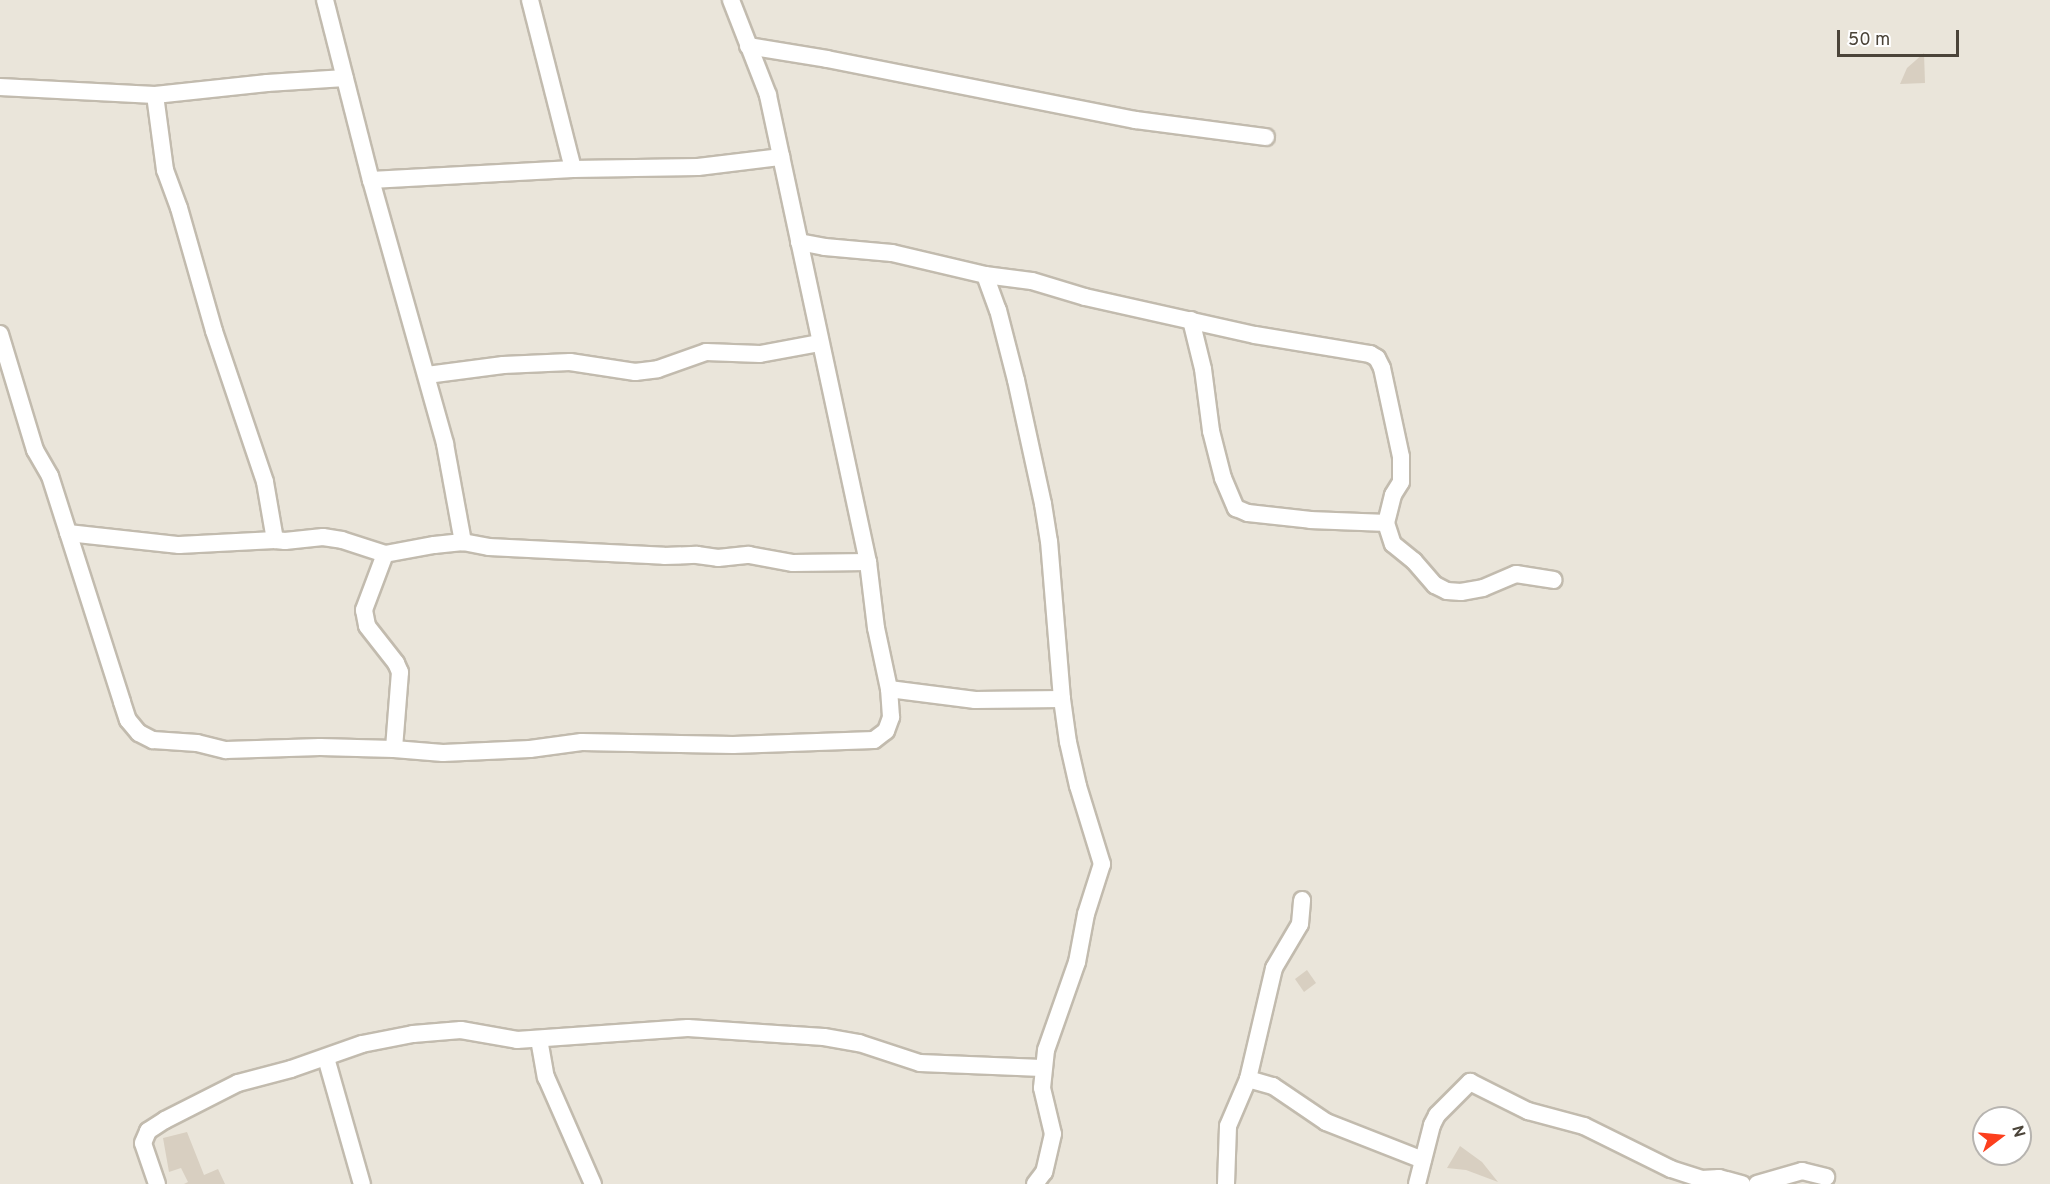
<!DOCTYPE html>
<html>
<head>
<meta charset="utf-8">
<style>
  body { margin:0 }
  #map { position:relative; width:2050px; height:1184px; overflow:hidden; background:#f6f3ec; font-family:Overpass,sans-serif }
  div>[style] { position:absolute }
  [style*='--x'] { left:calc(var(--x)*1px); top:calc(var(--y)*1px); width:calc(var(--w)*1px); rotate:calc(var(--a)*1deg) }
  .residential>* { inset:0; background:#eae5da }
  .building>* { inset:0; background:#d8cfc1 }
  .roads { filter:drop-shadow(2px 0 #c2bbae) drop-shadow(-2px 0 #c2bbae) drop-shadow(0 2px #c2bbae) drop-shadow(0 -2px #c2bbae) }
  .street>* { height:16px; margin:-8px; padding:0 8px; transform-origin:8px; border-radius:8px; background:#fff }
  span { translate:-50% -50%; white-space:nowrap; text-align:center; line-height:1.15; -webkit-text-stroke:4.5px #fff; paint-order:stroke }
  .north { position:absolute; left:1972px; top:1106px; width:60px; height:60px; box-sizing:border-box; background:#fff; border:2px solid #b7b4b0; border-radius:50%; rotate:74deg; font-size:16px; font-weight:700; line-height:24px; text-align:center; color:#4b4439 }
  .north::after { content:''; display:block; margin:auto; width:21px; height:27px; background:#fc3f1d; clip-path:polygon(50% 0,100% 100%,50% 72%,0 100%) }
  .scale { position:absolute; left:1837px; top:30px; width:122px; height:27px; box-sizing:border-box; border:3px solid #4b4439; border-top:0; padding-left:8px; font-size:18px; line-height:21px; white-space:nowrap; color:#4b4439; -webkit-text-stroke:4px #fff; paint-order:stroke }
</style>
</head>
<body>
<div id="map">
  <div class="residential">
    <i style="clip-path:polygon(evenodd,0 0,2050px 0,2050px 1184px,0 1184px,0 0,1984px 1118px,2020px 1118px,2020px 1154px,1984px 1154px,1984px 1118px)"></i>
  </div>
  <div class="building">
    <i style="clip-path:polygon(1924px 53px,1925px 83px,1900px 84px,1907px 68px)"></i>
    <i style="clip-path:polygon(1307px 970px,1316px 983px,1304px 992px,1295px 979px)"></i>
    <i style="clip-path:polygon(187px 1132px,204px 1175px,218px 1169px,225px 1184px,184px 1184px,188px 1182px,181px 1168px,169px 1172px,163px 1138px)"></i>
    <i style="clip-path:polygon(1460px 1146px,1482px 1162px,1498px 1182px,1466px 1170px,1447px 1168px)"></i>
  </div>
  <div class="roads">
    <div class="street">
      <i style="--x:325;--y:0;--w:186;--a:75.7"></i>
      <i style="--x:371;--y:180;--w:274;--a:74.3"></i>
      <i style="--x:445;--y:444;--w:100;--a:79.6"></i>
      <i style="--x:530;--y:0;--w:174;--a:75.7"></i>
      <i style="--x:748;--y:46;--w:80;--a:9.3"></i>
      <i style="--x:827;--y:59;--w:315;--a:11.2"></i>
      <i style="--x:1136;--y:120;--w:131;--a:7.5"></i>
      <i style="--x:0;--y:87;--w:155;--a:3"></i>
      <i style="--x:155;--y:95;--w:113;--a:-6.1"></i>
      <i style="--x:267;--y:83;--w:78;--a:-3.7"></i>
      <i style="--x:155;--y:95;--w:76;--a:82.4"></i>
      <i style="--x:165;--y:170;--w:40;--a:69.8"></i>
      <i style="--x:179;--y:208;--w:128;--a:74.1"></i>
      <i style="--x:214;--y:331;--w:159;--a:71.3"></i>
      <i style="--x:265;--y:482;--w:59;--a:80.2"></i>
      <i style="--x:371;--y:180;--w:202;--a:-3.1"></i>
      <i style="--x:573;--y:169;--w:125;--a:-0.9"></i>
      <i style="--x:698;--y:167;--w:84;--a:-6.9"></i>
      <i style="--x:799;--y:242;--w:26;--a:11"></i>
      <i style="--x:825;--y:247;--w:67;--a:5.1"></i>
      <i style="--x:892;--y:253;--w:96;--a:13.3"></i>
      <i style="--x:985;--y:275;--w:47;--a:7.3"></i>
      <i style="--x:1032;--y:281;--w:55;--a:16.8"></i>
      <i style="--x:1085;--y:297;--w:174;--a:12.6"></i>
      <i style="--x:1255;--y:335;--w:117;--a:9.4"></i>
      <i style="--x:1370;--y:354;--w:8;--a:30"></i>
      <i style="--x:1377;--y:358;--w:11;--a:63"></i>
      <i style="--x:1382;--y:368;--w:91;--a:77.9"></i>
      <i style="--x:1401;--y:457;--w:25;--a:90"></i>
      <i style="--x:1401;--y:482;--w:15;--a:122"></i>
      <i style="--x:1393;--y:495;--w:29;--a:104"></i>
      <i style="--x:1386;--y:523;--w:22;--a:72"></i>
      <i style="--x:1393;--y:544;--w:27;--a:39"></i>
      <i style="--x:1414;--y:561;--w:32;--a:49"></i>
      <i style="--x:1435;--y:585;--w:13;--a:27"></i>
      <i style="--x:1447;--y:591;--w:14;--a:4"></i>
      <i style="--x:1461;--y:592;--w:22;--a:-10"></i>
      <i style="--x:1483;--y:588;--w:36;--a:-23"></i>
      <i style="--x:1516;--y:574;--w:38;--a:9"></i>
      <i style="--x:985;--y:275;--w:37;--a:70"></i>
      <i style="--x:998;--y:310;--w:72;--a:75.6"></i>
      <i style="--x:1016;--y:380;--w:127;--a:77.7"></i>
      <i style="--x:1043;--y:504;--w:37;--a:81"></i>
      <i style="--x:1049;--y:541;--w:159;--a:85.3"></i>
      <i style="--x:1062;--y:699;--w:43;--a:82.1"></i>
      <i style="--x:1068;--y:742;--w:45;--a:77.2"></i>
      <i style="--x:1078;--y:786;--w:82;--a:72.9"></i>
      <i style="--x:1102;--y:864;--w:52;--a:107.7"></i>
      <i style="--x:1086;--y:914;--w:49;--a:100.6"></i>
      <i style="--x:1077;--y:962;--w:93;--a:109.4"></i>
      <i style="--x:1046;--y:1050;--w:38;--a:96"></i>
      <i style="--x:1042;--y:1088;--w:47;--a:76.6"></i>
      <i style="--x:1053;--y:1134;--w:39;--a:103"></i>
      <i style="--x:1044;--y:1172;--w:15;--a:127"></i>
      <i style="--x:1191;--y:320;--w:50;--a:76.2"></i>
      <i style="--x:1203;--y:369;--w:63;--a:82.6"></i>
      <i style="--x:1211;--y:431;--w:49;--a:75.7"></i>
      <i style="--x:1223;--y:478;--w:33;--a:67"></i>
      <i style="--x:1236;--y:508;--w:13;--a:23"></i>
      <i style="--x:1248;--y:513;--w:63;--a:6.3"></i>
      <i style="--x:1311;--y:520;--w:75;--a:2.3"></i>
      <i style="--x:0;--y:334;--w:121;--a:73.2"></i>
      <i style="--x:35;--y:450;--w:30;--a:60"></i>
      <i style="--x:50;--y:476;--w:237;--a:72.3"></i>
      <i style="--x:122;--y:702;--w:19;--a:72"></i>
      <i style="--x:128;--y:720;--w:17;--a:50"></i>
      <i style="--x:139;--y:733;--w:16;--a:27"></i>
      <i style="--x:153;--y:740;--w:44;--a:3.9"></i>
      <i style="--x:197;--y:743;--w:30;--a:14"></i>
      <i style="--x:226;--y:750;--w:94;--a:-1.8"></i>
      <i style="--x:320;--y:747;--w:74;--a:1.5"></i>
      <i style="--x:394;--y:749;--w:49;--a:4.7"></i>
      <i style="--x:443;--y:753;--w:87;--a:-2.6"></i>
      <i style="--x:530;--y:749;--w:52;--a:-7.7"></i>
      <i style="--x:582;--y:742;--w:151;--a:1.1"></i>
      <i style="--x:733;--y:745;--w:141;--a:-2"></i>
      <i style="--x:874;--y:740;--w:15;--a:-37"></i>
      <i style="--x:886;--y:731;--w:15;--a:-70"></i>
      <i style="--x:891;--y:717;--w:28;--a:-94"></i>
      <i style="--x:889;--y:689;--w:62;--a:-102"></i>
      <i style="--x:876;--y:628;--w:66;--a:-96.9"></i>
      <i style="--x:868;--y:562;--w:478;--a:-102.1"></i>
      <i style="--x:768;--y:95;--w:102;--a:-111.3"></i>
      <i style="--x:427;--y:375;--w:77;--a:-7.5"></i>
      <i style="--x:503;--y:365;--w:67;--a:-2.6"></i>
      <i style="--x:570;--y:362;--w:66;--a:8.7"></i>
      <i style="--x:635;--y:372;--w:23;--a:-7"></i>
      <i style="--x:658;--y:369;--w:51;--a:-19.5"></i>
      <i style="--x:706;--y:352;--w:54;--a:2.1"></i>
      <i style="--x:760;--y:354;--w:61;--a:-10.4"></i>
      <i style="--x:68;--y:533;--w:112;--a:6.2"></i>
      <i style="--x:179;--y:545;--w:96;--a:-3"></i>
      <i style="--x:275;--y:540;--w:10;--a:6"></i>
      <i style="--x:285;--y:541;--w:38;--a:-6"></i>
      <i style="--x:323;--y:537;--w:19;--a:9"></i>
      <i style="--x:342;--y:540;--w:45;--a:18"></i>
      <i style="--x:385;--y:554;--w:50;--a:-10.4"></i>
      <i style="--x:434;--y:545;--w:29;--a:-6"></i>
      <i style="--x:463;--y:542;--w:26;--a:11"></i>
      <i style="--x:489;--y:547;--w:175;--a:2.9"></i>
      <i style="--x:664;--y:556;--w:33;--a:-2"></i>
      <i style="--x:697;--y:555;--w:21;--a:8"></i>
      <i style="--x:718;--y:558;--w:31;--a:-6"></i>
      <i style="--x:749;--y:555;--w:45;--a:10.3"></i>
      <i style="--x:793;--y:563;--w:75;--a:-0.8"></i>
      <i style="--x:385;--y:554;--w:60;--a:110.6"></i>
      <i style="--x:364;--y:610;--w:16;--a:79"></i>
      <i style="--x:367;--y:626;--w:47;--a:51.9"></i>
      <i style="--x:396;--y:663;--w:10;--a:66"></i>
      <i style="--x:400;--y:672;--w:77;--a:94.5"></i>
      <i style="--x:889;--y:689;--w:87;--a:7.3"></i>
      <i style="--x:975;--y:700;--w:87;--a:-0.7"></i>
      <i style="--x:539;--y:1039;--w:39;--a:80"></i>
      <i style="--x:546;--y:1077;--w:117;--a:66.3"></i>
      <i style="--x:326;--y:1058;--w:131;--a:74.1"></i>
      <i style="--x:1248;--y:1079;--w:26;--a:16"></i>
      <i style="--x:1273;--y:1086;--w:64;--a:34.2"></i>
      <i style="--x:1326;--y:1122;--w:104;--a:21.4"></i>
      <i style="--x:157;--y:1184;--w:43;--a:-108.9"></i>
      <i style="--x:143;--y:1143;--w:13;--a:-67"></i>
      <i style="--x:148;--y:1131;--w:20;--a:-33"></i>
      <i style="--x:165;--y:1120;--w:82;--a:-26.9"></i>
      <i style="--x:238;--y:1083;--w:55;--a:-14.8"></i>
      <i style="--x:291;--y:1069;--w:75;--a:-19.4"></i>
      <i style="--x:362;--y:1044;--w:52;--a:-11.1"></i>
      <i style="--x:413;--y:1034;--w:48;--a:-4.8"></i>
      <i style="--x:461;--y:1030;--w:57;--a:10.1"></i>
      <i style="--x:517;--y:1040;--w:171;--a:-4"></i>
      <i style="--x:688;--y:1028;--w:136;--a:3.8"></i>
      <i style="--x:824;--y:1037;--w:36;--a:10"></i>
      <i style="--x:859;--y:1043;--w:64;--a:18.2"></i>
      <i style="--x:920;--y:1063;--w:122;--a:2.3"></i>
      <i style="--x:1226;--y:1184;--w:58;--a:-88"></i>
      <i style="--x:1228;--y:1126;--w:51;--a:-66.9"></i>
      <i style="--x:1248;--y:1079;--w:114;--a:-76.8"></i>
      <i style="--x:1274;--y:968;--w:51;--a:-59.4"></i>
      <i style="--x:1300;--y:924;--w:24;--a:-85"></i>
      <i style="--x:1417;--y:1184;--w:61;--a:-75.7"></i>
      <i style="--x:1432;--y:1125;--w:11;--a:-63"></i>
      <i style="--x:1437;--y:1115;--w:47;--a:-45"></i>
      <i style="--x:1470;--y:1082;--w:65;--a:26.6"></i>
      <i style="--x:1528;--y:1111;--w:58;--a:15"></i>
      <i style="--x:1584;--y:1126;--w:97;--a:26.3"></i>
      <i style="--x:1671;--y:1169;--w:33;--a:18"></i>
      <i style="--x:1702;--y:1179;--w:17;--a:-3"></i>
      <i style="--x:1719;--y:1178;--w:24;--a:15"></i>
      <i style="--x:1757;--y:1184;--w:47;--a:-16.1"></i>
      <i style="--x:1802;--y:1171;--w:25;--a:14"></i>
    </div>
  </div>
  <div class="north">N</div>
  <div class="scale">50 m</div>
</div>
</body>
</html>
